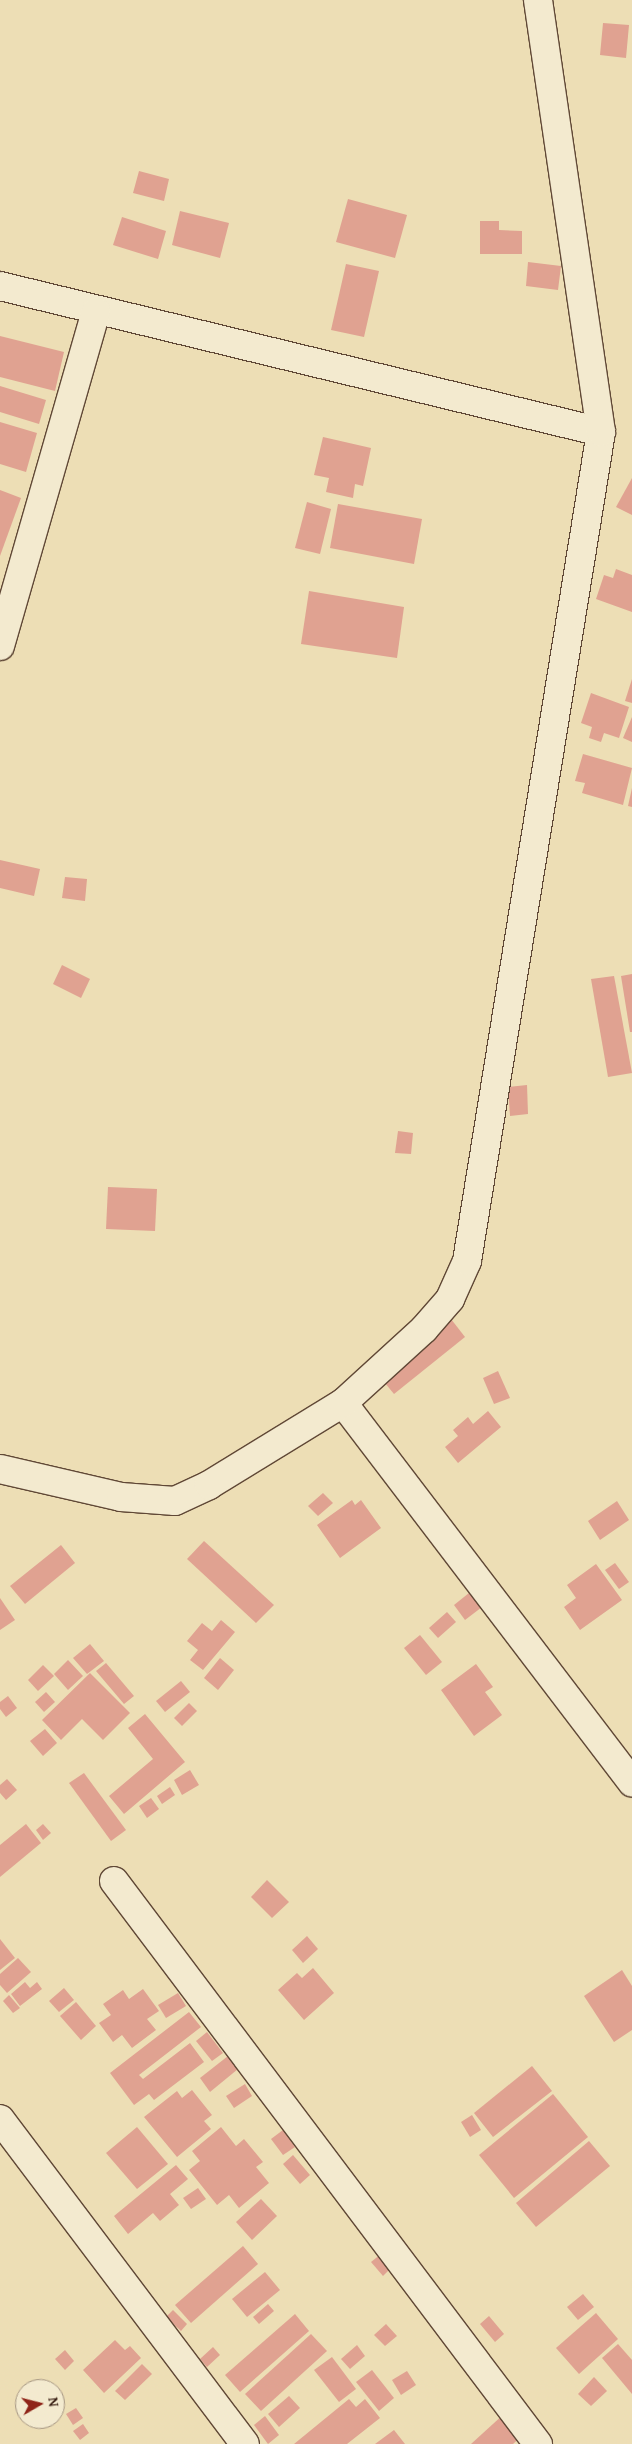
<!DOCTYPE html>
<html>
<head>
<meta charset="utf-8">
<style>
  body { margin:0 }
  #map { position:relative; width:632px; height:2444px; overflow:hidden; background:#eddeb5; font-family:"Gentium Book Plus",serif }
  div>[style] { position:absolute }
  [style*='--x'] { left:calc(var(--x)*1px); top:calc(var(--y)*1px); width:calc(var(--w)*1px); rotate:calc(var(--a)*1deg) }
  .building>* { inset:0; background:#e0a291 }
  .roads { filter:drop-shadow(1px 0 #604836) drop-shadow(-1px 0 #604836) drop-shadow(0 1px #604836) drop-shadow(0 -1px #604836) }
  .minor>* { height:28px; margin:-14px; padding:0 14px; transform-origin:14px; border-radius:14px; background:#f3eacf }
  span { translate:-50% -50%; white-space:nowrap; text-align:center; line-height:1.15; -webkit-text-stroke:4.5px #f3eacf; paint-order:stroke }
  .north { position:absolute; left:15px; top:2379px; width:50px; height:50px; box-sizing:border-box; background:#f3eacf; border:1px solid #a59581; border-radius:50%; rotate:82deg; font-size:14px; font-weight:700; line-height:20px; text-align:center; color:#31160c }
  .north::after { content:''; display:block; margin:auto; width:18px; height:22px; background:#8f2418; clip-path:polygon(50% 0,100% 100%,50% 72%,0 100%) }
</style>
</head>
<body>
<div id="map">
  <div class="building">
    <i style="clip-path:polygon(603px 23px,629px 25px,626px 58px,600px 55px)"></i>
    <i style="clip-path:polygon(139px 171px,169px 179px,164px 201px,133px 193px)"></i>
    <i style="clip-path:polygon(348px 199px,407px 215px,395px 258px,336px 242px)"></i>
    <i style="clip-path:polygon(180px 211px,229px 223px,220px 258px,172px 245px)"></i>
    <i style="clip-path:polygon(122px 217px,166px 231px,158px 259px,113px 245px)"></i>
    <i style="clip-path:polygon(480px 221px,499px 221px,499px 230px,522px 231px,522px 254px,480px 254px)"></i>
    <i style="clip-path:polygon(528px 262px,561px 266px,558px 290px,526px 286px)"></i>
    <i style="clip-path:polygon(346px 264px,379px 271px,364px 337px,331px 330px)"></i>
    <i style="clip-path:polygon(0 336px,64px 352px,55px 391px,0 377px)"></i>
    <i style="clip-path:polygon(0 386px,46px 400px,39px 424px,0 412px)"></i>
    <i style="clip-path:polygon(0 422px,37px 433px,26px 472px,0 464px)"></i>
    <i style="clip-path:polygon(323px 437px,371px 448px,363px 486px,355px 484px,353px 498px,326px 492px,329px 478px,314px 475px)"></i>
    <i style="clip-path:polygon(632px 478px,632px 515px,616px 507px)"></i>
    <i style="clip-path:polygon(0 490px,21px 498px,0 556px)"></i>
    <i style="clip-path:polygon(307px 502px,331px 509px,320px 554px,295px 548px)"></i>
    <i style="clip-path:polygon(338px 504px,422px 519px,414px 564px,330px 548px)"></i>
    <i style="clip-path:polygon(616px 569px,632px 575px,632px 612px,596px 599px,604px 575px,613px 578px)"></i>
    <i style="clip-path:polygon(309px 591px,404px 607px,397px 658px,301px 644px)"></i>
    <i style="clip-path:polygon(632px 679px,632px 703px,625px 701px)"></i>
    <i style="clip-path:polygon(591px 693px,629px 707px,619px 738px,604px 733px,601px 742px,589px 738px,592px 727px,581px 723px)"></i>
    <i style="clip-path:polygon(632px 717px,632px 742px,623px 738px)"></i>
    <i style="clip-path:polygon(583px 754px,632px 768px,623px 805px,582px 793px,585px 783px,575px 781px)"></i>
    <i style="clip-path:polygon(632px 788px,632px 807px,628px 806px)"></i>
    <i style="clip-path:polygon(0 860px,40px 869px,34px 896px,0 888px)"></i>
    <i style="clip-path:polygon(65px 877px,87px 879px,85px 901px,62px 898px)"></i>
    <i style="clip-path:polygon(62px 965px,90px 979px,81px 998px,53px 984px)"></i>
    <i style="clip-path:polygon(632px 974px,632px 1032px,630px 1032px,621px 976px)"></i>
    <i style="clip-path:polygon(614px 976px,632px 1073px,608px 1077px,591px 979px)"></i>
    <i style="clip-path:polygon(527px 1085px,528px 1114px,510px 1116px,508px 1087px)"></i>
    <i style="clip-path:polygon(398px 1131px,413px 1133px,411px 1154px,395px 1153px)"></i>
    <i style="clip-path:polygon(108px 1187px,157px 1189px,155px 1231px,106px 1229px)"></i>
    <i style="clip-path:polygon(451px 1319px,465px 1337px,394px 1394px,380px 1377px)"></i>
    <i style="clip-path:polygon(498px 1371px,510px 1398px,494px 1404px,483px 1378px)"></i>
    <i style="clip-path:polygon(488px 1411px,501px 1427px,458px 1463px,445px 1447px,458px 1436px,453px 1430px,468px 1417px,473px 1424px)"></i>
    <i style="clip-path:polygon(323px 1493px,333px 1503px,318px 1516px,308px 1506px)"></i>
    <i style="clip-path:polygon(352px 1500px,355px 1505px,361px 1500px,381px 1528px,340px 1558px,317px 1525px)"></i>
    <i style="clip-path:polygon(617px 1501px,629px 1520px,600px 1540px,588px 1521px)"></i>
    <i style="clip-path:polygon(204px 1541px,274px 1605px,256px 1623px,187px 1559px)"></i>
    <i style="clip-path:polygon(61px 1545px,75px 1563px,25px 1604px,10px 1586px)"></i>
    <i style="clip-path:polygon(615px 1563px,629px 1582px,619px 1589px,605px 1570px)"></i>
    <i style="clip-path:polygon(596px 1564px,622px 1600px,580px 1630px,564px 1607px,576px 1598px,567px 1585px)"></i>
    <i style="clip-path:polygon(474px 1589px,486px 1604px,465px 1620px,454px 1605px)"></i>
    <i style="clip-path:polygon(0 1598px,15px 1620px,0 1630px)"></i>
    <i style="clip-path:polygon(447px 1612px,456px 1622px,438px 1638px,429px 1628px)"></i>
    <i style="clip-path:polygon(221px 1620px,235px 1632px,203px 1670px,190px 1660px,198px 1650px,187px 1641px,202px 1623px,212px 1631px)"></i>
    <i style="clip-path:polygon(420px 1635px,442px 1662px,426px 1675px,404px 1648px)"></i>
    <i style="clip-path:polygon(90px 1644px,104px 1661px,87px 1674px,73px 1658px)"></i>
    <i style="clip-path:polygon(220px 1658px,234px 1670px,218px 1690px,204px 1678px)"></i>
    <i style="clip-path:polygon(68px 1660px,83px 1676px,68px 1690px,54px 1674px)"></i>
    <i style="clip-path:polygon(106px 1663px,134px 1696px,124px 1704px,96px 1671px)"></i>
    <i style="clip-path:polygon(476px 1664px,493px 1687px,485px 1692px,502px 1715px,474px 1736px,441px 1690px)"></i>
    <i style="clip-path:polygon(43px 1665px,54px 1676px,38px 1691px,28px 1680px)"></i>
    <i style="clip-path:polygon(90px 1673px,130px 1713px,103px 1740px,82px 1719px,61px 1740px,42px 1720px)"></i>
    <i style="clip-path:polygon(181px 1681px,190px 1692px,165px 1712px,156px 1701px)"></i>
    <i style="clip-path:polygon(46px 1692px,55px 1702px,44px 1712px,35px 1702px)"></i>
    <i style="clip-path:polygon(8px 1696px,17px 1708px,6px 1717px,0 1709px,0 1702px)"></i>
    <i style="clip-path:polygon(189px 1703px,197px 1711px,182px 1726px,174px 1718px)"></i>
    <i style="clip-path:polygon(145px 1714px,185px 1762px,124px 1814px,109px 1796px,153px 1759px,128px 1728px)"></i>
    <i style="clip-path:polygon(45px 1729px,57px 1743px,43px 1756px,30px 1741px)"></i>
    <i style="clip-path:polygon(190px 1770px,199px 1785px,182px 1795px,174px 1780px)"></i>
    <i style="clip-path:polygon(84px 1773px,126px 1830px,111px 1841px,69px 1783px)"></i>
    <i style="clip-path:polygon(7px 1779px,17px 1790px,6px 1800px,0 1793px,0 1785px)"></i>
    <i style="clip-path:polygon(170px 1787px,175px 1795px,162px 1804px,157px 1796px)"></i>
    <i style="clip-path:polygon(151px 1798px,159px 1809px,147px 1818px,139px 1806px)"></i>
    <i style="clip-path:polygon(26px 1824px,41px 1843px,0 1877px,0 1845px)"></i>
    <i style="clip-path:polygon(43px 1824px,51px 1833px,43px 1840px,36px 1830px)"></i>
    <i style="clip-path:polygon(267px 1880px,289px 1902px,272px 1918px,251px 1897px)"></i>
    <i style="clip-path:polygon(307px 1936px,318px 1949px,303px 1963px,292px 1950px)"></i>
    <i style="clip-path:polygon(0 1939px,15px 1958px,0 1970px)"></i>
    <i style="clip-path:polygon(18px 1958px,31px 1972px,7px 1993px,0 1985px,0 1974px)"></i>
    <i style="clip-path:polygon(313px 1968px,334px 1993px,304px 2020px,278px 1990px,297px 1973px,302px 1978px)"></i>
    <i style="clip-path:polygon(622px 1970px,632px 1986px,632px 2030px,614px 2042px,584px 1996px)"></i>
    <i style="clip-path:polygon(25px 1982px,30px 1988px,37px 1982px,42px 1989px,20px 2006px,11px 1994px)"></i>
    <i style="clip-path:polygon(64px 1988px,74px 2000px,59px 2012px,49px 2001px)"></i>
    <i style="clip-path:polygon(143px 1989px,159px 2011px,147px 2019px,156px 2030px,132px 2048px,122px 2035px,113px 2042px,99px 2023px,111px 2015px,103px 2004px,123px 1990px,129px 1999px)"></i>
    <i style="clip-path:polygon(178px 1993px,186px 2006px,166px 2018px,158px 2005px)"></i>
    <i style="clip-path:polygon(9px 1995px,20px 2008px,13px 2013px,3px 2001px)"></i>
    <i style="clip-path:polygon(76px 2002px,96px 2026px,81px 2040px,60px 2016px)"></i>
    <i style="clip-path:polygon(189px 2012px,201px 2027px,139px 2075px,143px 2079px,190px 2043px,204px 2062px,154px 2100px,149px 2094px,134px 2105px,110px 2073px)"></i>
    <i style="clip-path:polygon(207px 2032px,223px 2053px,212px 2061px,196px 2041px)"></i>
    <i style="clip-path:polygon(228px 2056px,238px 2069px,210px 2092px,200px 2078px)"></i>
    <i style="clip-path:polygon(532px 2066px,552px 2091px,493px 2137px,474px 2113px)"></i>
    <i style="clip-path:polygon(245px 2084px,252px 2096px,234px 2108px,226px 2096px)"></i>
    <i style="clip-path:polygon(192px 2090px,212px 2115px,204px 2121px,211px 2129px,177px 2157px,144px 2117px,177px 2091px,182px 2098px)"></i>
    <i style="clip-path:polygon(553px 2094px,588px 2137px,514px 2198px,479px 2155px)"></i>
    <i style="clip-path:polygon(472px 2115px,481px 2130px,470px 2137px,461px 2122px)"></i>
    <i style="clip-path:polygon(137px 2127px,168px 2164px,137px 2189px,106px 2153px)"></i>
    <i style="clip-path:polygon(221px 2127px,236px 2146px,244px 2139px,263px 2162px,256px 2167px,269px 2183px,239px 2208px,229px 2195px,217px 2205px,189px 2170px,200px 2161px,192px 2151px)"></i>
    <i style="clip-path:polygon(283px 2130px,295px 2147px,283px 2155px,271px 2139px)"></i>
    <i style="clip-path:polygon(589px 2141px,610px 2166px,536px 2227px,516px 2203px)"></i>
    <i style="clip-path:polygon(293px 2155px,310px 2175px,300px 2184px,283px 2164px)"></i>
    <i style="clip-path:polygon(176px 2165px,188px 2179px,170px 2194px,179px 2205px,160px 2221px,153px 2213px,128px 2234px,114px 2216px)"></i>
    <i style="clip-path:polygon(198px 2188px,206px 2199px,191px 2209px,183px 2198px)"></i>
    <i style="clip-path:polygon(261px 2199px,277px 2216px,252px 2240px,236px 2222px)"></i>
    <i style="clip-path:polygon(243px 2246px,258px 2264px,191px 2323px,175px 2305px)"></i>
    <i style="clip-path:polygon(381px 2254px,392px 2267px,383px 2276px,371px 2262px)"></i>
    <i style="clip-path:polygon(265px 2272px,280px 2290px,247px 2317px,232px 2299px)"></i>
    <i style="clip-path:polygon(583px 2294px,594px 2307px,578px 2320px,567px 2307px)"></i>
    <i style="clip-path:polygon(268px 2304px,274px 2311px,259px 2324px,253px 2317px)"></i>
    <i style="clip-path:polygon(173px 2310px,187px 2324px,181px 2331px,166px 2317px)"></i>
    <i style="clip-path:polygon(596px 2313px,618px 2339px,579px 2374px,556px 2348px)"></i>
    <i style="clip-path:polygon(295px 2314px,309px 2331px,240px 2392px,225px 2375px)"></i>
    <i style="clip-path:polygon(489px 2316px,504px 2334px,495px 2342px,480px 2324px)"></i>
    <i style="clip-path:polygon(386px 2324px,397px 2336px,385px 2346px,374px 2335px)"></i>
    <i style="clip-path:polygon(311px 2334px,327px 2351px,261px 2411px,245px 2394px)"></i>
    <i style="clip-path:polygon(115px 2340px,125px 2350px,130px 2346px,141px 2358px,104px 2393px,83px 2370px)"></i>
    <i style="clip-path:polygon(618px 2344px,632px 2360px,632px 2394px,602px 2358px)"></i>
    <i style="clip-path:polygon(357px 2345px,365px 2356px,350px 2369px,341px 2359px)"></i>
    <i style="clip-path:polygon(213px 2347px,220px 2355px,207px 2367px,200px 2359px)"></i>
    <i style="clip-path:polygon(65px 2350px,74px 2361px,65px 2370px,55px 2359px)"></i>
    <i style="clip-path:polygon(332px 2357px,356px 2389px,339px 2402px,314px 2370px)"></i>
    <i style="clip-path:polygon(142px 2364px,152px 2374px,125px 2400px,115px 2391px)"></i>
    <i style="clip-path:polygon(372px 2370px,394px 2398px,379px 2411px,356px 2382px)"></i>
    <i style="clip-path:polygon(407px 2371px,416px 2385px,401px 2395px,392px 2380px)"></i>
    <i style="clip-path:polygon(594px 2377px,607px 2391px,591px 2406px,578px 2394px)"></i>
    <i style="clip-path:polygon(289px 2396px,300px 2408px,279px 2427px,268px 2414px)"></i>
    <i style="clip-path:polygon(349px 2399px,356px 2407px,365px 2399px,380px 2418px,347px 2444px,294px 2444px)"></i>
    <i style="clip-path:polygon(76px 2408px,83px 2418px,73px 2425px,66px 2414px)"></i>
    <i style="clip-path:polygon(505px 2413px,524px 2434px,513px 2444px,471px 2444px)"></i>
    <i style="clip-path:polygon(265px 2416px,279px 2435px,268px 2444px,254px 2425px)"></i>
    <i style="clip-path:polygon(83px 2424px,89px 2433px,80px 2440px,73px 2431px)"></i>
    <i style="clip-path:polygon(394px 2430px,405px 2444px,375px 2444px)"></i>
  </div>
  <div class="roads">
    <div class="minor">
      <i style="--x:0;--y:286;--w:618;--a:13.65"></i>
      <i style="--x:0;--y:646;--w:348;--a:-74"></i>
      <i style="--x:343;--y:1403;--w:477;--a:52.7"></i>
      <i style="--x:0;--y:1469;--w:124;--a:13"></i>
      <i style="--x:121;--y:1497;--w:54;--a:4.2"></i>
      <i style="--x:175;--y:1501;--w:38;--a:-25"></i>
      <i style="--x:209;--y:1485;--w:157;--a:-31.5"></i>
      <i style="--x:343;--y:1403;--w:110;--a:-42.4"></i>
      <i style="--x:424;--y:1329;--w:40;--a:-49"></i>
      <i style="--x:450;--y:1299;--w:42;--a:-65.9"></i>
      <i style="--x:467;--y:1261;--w:840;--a:-80.82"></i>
      <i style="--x:601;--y:432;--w:437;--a:-98.3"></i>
      <i style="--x:114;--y:1881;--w:705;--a:53.02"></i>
      <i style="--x:0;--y:2119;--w:407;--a:53"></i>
    </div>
  </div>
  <div class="north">N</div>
</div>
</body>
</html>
